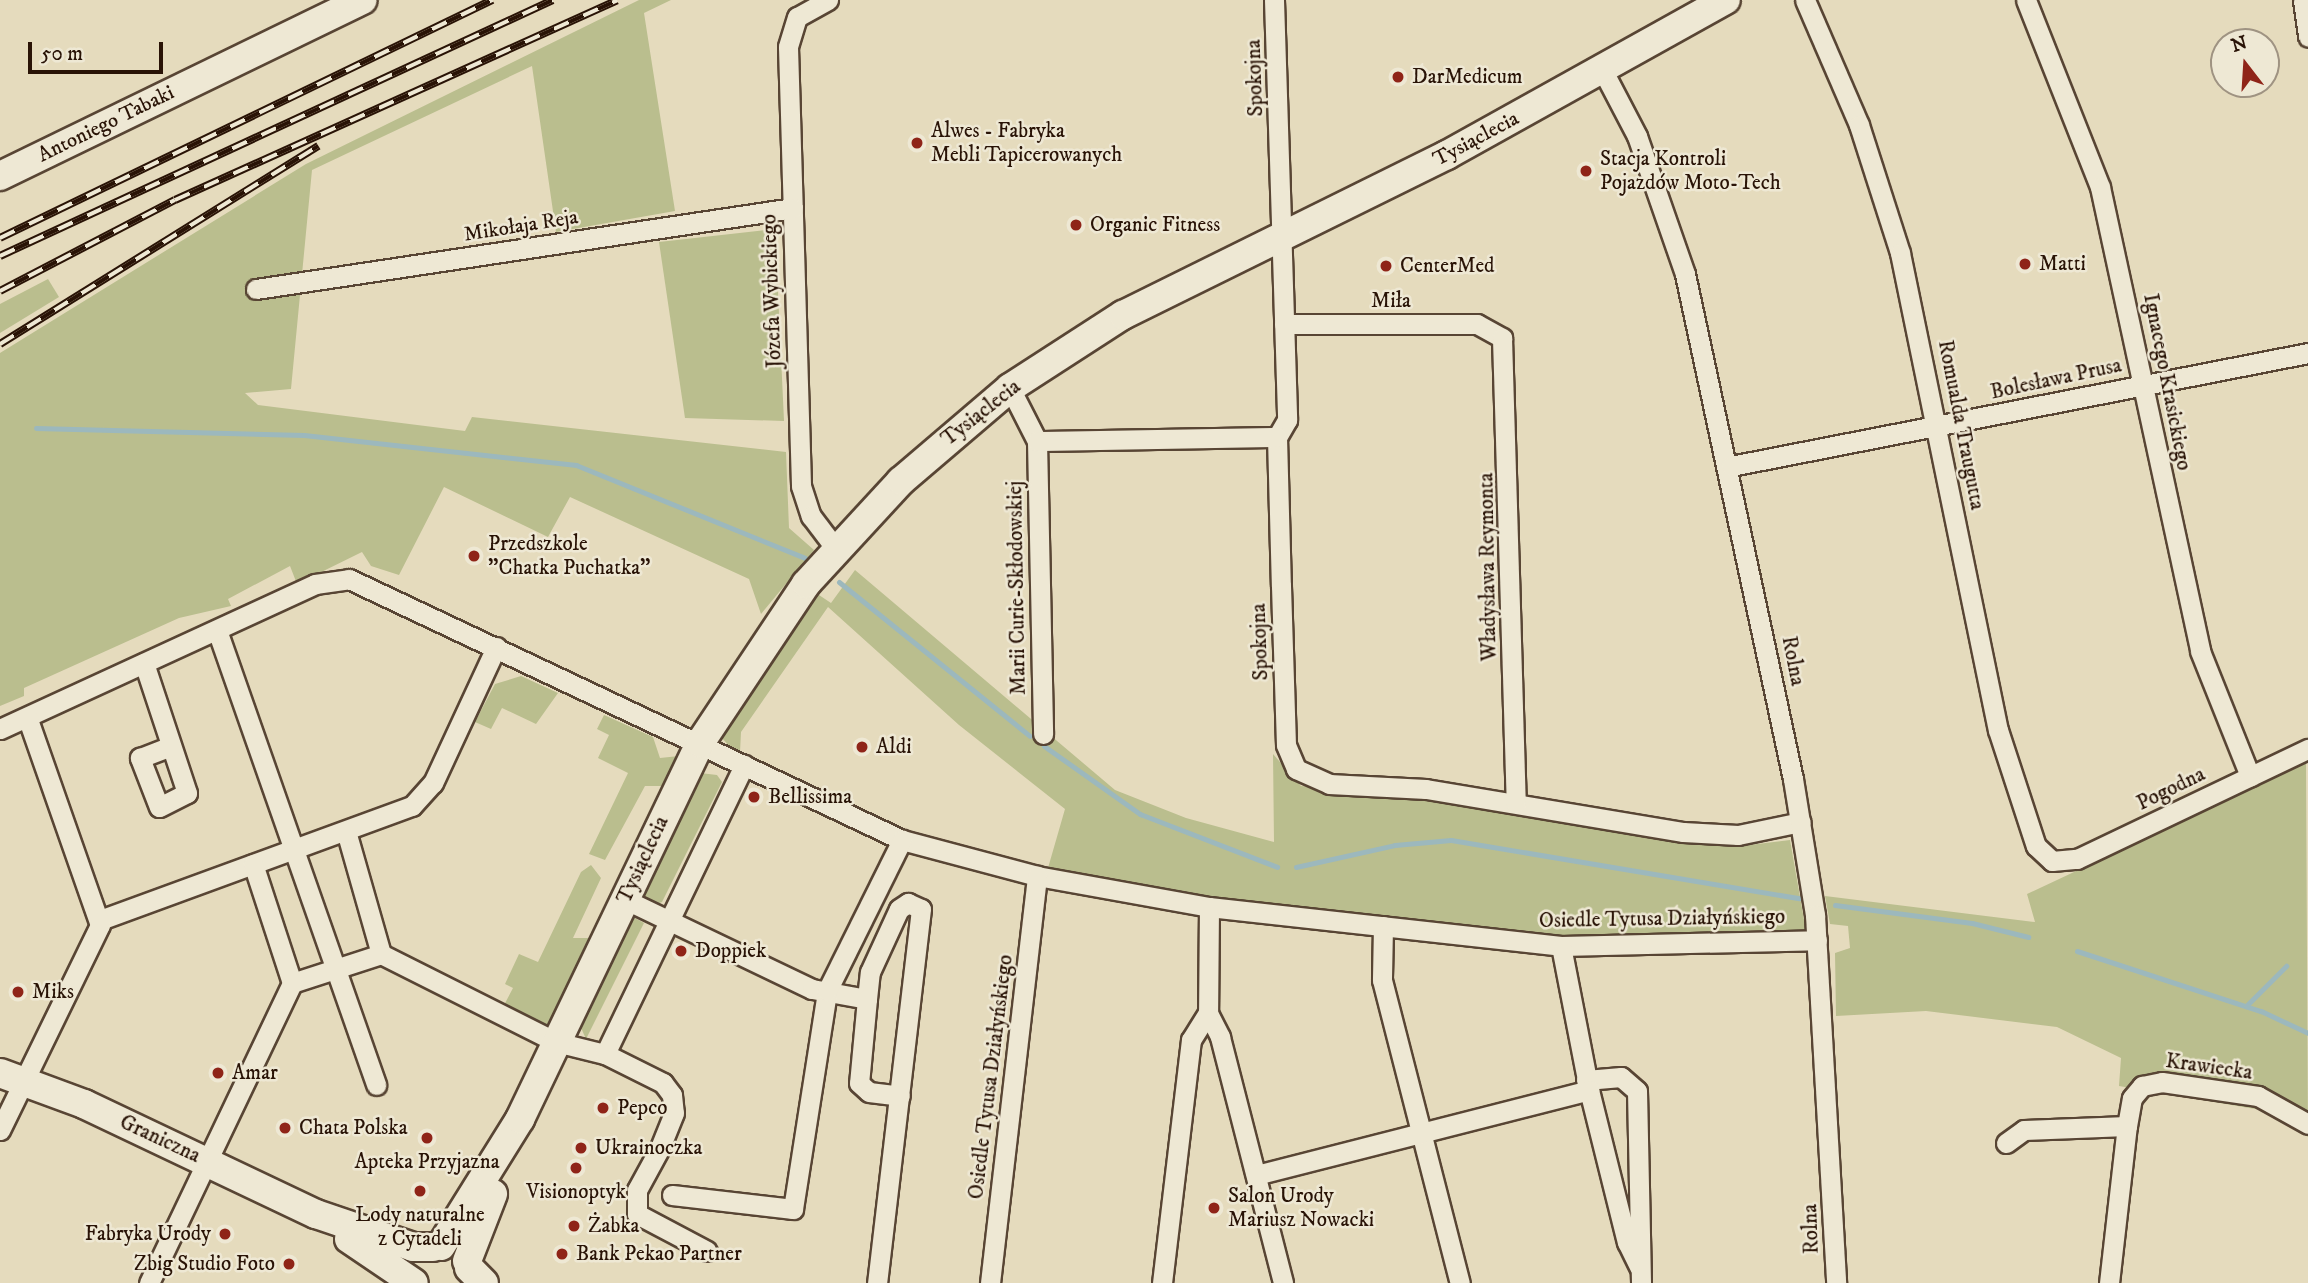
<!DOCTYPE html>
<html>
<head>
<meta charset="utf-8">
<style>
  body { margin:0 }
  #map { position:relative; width:2308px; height:1283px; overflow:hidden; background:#e5dbbd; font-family:"IM FELL DW Pica",serif }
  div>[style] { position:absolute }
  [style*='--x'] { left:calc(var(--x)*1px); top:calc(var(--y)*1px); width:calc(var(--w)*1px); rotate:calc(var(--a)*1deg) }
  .green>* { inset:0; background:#babe8e }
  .stream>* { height:5px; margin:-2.5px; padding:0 2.5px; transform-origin:2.5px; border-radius:2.5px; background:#9cb8bd }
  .roads { filter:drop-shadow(2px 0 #584534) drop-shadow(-2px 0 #584534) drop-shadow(0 2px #584534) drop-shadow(0 -2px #584534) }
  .street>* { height:19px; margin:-9.5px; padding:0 9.5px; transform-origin:9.5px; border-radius:9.5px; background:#eee8d4 }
  .secondary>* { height:28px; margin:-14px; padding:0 14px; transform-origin:14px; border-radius:14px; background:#eee8d4 }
  .rail>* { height:8px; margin-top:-4px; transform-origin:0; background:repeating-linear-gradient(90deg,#eee8d4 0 16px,#291306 0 32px); box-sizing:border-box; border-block:2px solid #291306 }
  .dots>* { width:19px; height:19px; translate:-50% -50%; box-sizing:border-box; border:4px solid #eee8d4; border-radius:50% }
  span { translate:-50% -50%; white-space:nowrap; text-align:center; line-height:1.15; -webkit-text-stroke:5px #eee8d4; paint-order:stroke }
  .poi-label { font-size:21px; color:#291306 }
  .left { translate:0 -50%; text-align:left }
  .right { translate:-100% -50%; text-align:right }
  .street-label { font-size:21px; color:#291306 }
  .north { position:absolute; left:2210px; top:28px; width:70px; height:70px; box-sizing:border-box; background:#eee8d4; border:2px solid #9f9382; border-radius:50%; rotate:343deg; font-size:19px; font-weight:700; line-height:28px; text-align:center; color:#291306 }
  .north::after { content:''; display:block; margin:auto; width:24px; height:32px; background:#8f2418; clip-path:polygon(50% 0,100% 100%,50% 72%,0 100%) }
  .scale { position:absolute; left:28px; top:42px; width:135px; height:32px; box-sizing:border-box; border:4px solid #291306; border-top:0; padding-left:9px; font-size:21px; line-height:24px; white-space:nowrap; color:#291306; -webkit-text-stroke:5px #eee8d4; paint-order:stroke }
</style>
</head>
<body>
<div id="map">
  <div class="green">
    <i style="clip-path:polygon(639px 0,671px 0,644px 13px,675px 211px,556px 232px,532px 66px,312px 170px,291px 389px,245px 393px,258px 405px,465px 431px,472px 417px,786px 452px,789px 528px,814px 550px,761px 614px,749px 579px,570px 497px,548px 537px,444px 487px,399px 575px,371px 566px,362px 552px,297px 584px,290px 566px,228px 599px,231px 606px,179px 618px,24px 688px,24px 696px,0 706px,0 353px,306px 164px)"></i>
    <i style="clip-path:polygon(775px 229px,784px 421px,685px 418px,659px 242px)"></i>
    <i style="clip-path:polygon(48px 279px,59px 297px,0 333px,0 304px)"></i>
    <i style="clip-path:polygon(855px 570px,1115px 790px,1186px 818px,1274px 842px,1273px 754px,1301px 786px,1416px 794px,1679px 842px,1741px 846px,1790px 840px,1806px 931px,1557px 937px,1208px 898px,1048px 868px,1065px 809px,959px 725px,828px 607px,741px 732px,740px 752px,732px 749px,721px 737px,813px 591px,831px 603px)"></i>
    <i style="clip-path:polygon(521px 676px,558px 693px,536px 724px,502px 708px,491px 729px,475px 722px,495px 684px)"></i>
    <i style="clip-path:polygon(604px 715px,653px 737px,660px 758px,679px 756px,667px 786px,645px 786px,605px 860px,589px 854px,628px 773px,598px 758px,609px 735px,597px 729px)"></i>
    <i style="clip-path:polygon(2306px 763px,2308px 1137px,2267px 1111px,2119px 1086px,2121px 1058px,2057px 1027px,1926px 1011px,1836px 1016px,1835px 953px,1850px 948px,1848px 926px,1830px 924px,1825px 896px,2035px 922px,2027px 894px)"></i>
    <i style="clip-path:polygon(700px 773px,717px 775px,722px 782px,662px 902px,654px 905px,643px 895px)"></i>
    <i style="clip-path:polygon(591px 865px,601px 878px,573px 938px,595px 938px,546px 1028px,502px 1009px,513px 988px,505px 984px,519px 954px,538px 962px,581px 872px)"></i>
    <i style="clip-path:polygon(631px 916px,644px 923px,586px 1039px,578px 1021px)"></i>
  </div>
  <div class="stream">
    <i style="--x:36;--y:428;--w:268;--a:1.5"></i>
    <i style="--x:304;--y:435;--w:274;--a:6.3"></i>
    <i style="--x:576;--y:465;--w:247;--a:22.1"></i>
    <i style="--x:839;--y:582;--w:245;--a:38.9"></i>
    <i style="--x:1044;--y:746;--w:118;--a:35.3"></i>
    <i style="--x:1140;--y:814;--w:147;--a:21.1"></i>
    <i style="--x:1296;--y:867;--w:101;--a:-12.5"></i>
    <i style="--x:1395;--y:845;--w:56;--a:-5.1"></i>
    <i style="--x:1451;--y:840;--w:353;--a:9.5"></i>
    <i style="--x:1835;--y:905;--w:138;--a:7.5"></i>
    <i style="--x:1972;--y:923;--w:58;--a:14"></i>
    <i style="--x:2077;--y:951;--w:194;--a:18.1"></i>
    <i style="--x:2261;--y:1011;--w:52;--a:25.1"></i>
    <i style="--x:2246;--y:1006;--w:57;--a:-45"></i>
  </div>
  <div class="roads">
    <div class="street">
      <i style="--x:828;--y:0;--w:35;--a:151"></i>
      <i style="--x:797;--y:17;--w:31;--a:107"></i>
      <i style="--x:788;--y:47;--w:439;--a:88.3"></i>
      <i style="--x:801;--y:486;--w:32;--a:72"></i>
      <i style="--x:811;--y:516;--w:41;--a:52.9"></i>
      <i style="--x:1274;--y:0;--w:420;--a:88.2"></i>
      <i style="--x:1287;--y:420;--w:20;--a:120"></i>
      <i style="--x:1277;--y:437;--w:149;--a:88.5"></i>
      <i style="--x:1281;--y:586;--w:159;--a:88.2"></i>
      <i style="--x:1286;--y:745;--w:26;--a:67"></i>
      <i style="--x:1296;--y:769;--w:36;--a:24"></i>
      <i style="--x:1329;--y:784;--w:97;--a:3"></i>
      <i style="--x:1426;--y:789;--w:261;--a:9.5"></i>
      <i style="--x:1683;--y:832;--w:55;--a:3.1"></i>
      <i style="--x:1738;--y:835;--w:64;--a:-11.7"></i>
      <i style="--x:1805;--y:0;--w:136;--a:66.6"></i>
      <i style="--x:1859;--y:125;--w:134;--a:72.2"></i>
      <i style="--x:1900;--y:253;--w:487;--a:78.4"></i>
      <i style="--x:1998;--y:730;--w:122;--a:71.9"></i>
      <i style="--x:2036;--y:846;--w:22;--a:43"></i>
      <i style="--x:2052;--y:861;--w:25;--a:-5"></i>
      <i style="--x:2077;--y:859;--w:256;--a:-25.5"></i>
      <i style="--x:2026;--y:0;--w:201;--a:68.4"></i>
      <i style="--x:2100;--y:187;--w:475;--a:77.8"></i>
      <i style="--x:2200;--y:651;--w:135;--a:68.2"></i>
      <i style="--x:2303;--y:0;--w:37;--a:82"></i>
      <i style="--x:1602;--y:69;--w:76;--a:62.4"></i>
      <i style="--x:1637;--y:136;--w:146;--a:70.8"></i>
      <i style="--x:1685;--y:274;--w:516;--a:77.93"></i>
      <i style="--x:1793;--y:779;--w:138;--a:80.8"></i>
      <i style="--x:1815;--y:915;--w:369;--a:86.7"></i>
      <i style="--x:256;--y:289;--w:543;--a:-8.58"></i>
      <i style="--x:1284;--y:324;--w:193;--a:0"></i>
      <i style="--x:1477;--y:324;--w:29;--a:29"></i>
      <i style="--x:1502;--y:338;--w:465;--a:88.3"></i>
      <i style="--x:1010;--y:388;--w:59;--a:63"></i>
      <i style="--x:1037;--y:441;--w:293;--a:88.8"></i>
      <i style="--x:1037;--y:441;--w:240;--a:-1"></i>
      <i style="--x:1731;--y:466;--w:588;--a:-11.08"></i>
      <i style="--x:217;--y:630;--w:482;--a:70.7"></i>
      <i style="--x:144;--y:663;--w:137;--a:71.7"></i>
      <i style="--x:187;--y:793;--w:31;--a:153"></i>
      <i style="--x:159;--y:807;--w:53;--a:-111.2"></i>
      <i style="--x:140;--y:758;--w:33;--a:-21"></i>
      <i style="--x:0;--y:729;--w:347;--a:-24.7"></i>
      <i style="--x:315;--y:584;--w:34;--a:-8"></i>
      <i style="--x:349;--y:579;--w:611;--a:25.27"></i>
      <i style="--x:902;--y:840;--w:140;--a:14.9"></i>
      <i style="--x:1037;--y:876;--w:175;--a:10.2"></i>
      <i style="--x:1209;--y:907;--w:354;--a:6.3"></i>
      <i style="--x:1561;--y:946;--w:256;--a:-1.3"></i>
      <i style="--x:346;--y:831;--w:128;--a:74.1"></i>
      <i style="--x:381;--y:954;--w:196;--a:26.7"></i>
      <i style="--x:556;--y:1042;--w:50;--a:13.8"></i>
      <i style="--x:605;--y:1054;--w:321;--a:-64.3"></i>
      <i style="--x:624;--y:899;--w:208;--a:25.6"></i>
      <i style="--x:812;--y:989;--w:56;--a:10.3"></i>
      <i style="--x:867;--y:999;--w:27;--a:-84"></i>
      <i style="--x:870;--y:972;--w:69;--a:-65.3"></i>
      <i style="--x:899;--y:909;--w:11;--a:-34"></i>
      <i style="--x:908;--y:903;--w:14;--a:25"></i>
      <i style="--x:921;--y:909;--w:377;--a:96.7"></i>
      <i style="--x:1209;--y:907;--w:106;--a:90.5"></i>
      <i style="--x:1208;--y:1013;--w:27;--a:63"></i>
      <i style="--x:1220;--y:1037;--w:254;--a:75.6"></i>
      <i style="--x:100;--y:920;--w:332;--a:-20.1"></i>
      <i style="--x:412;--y:806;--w:31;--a:-48"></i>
      <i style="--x:433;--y:783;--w:150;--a:-65.1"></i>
      <i style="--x:1383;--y:926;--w:54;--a:91.1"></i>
      <i style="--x:1382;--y:980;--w:313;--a:75.6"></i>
      <i style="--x:1561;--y:946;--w:147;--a:79"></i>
      <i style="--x:1589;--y:1090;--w:157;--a:76"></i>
      <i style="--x:1627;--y:1242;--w:28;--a:64"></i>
      <i style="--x:292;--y:983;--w:94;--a:-18"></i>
      <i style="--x:867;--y:999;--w:84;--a:95.4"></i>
      <i style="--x:859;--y:1083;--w:13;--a:42"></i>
      <i style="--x:869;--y:1092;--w:31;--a:7"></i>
      <i style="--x:605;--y:1054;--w:65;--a:26.6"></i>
      <i style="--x:663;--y:1083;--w:15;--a:53"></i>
      <i style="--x:672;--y:1095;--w:18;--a:84"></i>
      <i style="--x:674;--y:1113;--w:35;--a:112"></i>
      <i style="--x:661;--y:1146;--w:50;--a:118.6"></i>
      <i style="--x:637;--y:1190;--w:24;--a:90"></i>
      <i style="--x:637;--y:1214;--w:79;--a:27.9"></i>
      <i style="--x:1586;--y:1080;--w:35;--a:-5"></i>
      <i style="--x:1621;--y:1077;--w:21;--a:41"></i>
      <i style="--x:1637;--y:1091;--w:192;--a:88.8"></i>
      <i style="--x:0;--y:1130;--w:228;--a:-64"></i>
      <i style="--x:100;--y:925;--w:220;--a:-109.3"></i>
      <i style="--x:2006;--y:1143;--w:22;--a:-36"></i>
      <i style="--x:2024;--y:1130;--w:103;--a:-2.2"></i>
      <i style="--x:1256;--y:1175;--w:344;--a:-14.3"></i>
      <i style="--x:672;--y:1195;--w:122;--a:6.6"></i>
      <i style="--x:793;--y:1209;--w:221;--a:-81.1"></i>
      <i style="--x:827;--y:991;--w:169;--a:-63.6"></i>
      <i style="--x:149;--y:1283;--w:332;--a:-64.5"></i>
      <i style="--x:292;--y:983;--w:125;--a:-108.1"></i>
      <i style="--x:990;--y:1283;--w:410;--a:-83.4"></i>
      <i style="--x:1162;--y:1283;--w:245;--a:-83.2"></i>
      <i style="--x:1191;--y:1040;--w:32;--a:-58"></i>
      <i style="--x:2109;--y:1283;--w:158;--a:-83.5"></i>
      <i style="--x:2127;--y:1126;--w:28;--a:-80"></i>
      <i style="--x:2132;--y:1098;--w:16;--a:-50"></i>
      <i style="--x:2142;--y:1086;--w:20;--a:-11"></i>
      <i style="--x:2162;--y:1082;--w:97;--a:8.3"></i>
      <i style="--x:2258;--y:1096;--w:57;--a:29.2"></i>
    </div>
    <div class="secondary">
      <i style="--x:0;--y:176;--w:403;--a:-25.9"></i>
      <i style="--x:0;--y:1073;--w:90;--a:20.3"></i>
      <i style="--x:84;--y:1104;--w:257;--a:25.4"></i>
      <i style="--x:316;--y:1214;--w:102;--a:18.8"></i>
      <i style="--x:413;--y:1247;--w:20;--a:0"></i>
      <i style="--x:349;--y:1239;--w:78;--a:34.1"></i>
      <i style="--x:441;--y:1246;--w:150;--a:-58.1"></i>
      <i style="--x:520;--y:1119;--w:417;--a:-64.4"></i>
      <i style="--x:700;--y:743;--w:191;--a:-56.3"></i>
      <i style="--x:806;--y:584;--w:140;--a:-47.3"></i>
      <i style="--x:901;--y:481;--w:143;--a:-40.5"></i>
      <i style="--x:1010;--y:388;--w:135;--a:-32.9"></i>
      <i style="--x:1123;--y:315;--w:361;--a:-26.3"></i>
      <i style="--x:1447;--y:155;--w:319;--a:-29.1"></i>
      <i style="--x:467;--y:1261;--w:72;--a:-68.8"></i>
      <i style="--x:469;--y:1268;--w:21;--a:45"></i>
    </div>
  </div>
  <div class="rail">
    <i style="--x:0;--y:238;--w:547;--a:-25.81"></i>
    <i style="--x:0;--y:256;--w:609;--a:-24.84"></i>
    <i style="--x:0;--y:291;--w:197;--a:-27.5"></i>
    <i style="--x:175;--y:200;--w:485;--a:-24.3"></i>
    <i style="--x:0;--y:344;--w:375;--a:-31.9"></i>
  </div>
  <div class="dots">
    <i style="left:1398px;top:77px;background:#8f2418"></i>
    <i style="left:917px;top:143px;background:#8f2418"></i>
    <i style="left:1586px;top:171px;background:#8f2418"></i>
    <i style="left:1076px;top:225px;background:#8f2418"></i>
    <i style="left:2025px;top:264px;background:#8f2418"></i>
    <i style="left:1386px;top:266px;background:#8f2418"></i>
    <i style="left:474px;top:556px;background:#8f2418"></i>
    <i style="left:862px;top:747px;background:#8f2418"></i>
    <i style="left:754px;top:797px;background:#8f2418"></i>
    <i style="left:681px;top:951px;background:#8f2418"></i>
    <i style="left:18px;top:992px;background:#8f2418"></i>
    <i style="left:218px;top:1073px;background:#8f2418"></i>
    <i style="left:603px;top:1108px;background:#8f2418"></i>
    <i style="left:285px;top:1128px;background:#8f2418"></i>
    <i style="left:427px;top:1138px;background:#8f2418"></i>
    <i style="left:581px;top:1148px;background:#8f2418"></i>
    <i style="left:576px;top:1168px;background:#8f2418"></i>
    <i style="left:420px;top:1191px;background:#8f2418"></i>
    <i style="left:1214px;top:1208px;background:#8f2418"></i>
    <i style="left:574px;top:1226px;background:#8f2418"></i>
    <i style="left:225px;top:1234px;background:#8f2418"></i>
    <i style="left:562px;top:1254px;background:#8f2418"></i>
    <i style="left:289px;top:1264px;background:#8f2418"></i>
  </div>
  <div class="poi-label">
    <span class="left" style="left:1412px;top:77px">DarMedicum</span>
    <span class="left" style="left:931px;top:143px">Alwes - Fabryka<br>Mebli Tapicerowanych</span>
    <span class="left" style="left:1600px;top:171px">Stacja Kontroli<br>Pojazdów Moto-Tech</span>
    <span class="left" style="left:1090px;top:225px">Organic Fitness</span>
    <span class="left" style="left:2039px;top:264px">Matti</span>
    <span class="left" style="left:1400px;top:266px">CenterMed</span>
    <span class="left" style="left:488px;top:556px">Przedszkole<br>"Chatka Puchatka"</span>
    <span class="left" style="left:876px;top:747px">Aldi</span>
    <span class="left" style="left:768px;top:797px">Bellissima</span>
    <span class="left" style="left:695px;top:951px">Doppiek</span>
    <span class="left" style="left:32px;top:992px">Miks</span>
    <span class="left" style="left:232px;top:1073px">Amar</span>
    <span class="left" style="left:617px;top:1108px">Pepco</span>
    <span class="left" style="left:299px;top:1128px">Chata Polska</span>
    <span class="left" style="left:595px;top:1148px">Ukrainoczka</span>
    <span style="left:427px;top:1162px">Apteka Przyjazna</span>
    <span style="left:576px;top:1192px">Visionoptyk</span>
    <span class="left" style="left:1228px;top:1208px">Salon Urody<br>Mariusz Nowacki</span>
    <span style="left:420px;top:1227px">Lody naturalne<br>z Cytadeli</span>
    <span class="left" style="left:588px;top:1226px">Żabka</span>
    <span class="right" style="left:211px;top:1234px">Fabryka Urody</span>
    <span class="left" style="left:576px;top:1254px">Bank Pekao Partner</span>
    <span class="right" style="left:275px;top:1264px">Zbig Studio Foto</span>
  </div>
  <div class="street-label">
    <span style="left:1255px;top:78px;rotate:-92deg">Spokojna</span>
    <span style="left:106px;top:124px;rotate:-26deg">Antoniego Tabaki</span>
    <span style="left:1476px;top:139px;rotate:-28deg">Tysiąclecia</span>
    <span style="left:521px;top:226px;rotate:-9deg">Mikołaja Reja</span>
    <span style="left:772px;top:291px;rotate:-92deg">Józefa Wybickiego</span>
    <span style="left:1391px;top:301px">Miła</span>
    <span style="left:2056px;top:379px;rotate:-12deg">Bolesława Prusa</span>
    <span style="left:2167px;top:382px;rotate:79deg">Ignacego Krasickiego</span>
    <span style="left:981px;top:413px;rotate:-38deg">Tysiąclecia</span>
    <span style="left:1961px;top:425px;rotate:79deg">Romualda Traugutta</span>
    <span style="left:1488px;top:567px;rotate:-91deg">Władysława Reymonta</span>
    <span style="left:1017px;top:588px;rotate:-91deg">Marii Curie-Skłodowskiej</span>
    <span style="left:1260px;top:642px;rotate:-92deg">Spokojna</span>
    <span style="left:1793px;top:661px;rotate:79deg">Rolna</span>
    <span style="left:2171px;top:789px;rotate:-26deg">Pogodna</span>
    <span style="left:643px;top:860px;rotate:-65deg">Tysiąclecia</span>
    <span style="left:1662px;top:919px;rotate:-1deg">Osiedle Tytusa Działyńskiego</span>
    <span style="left:2209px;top:1067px;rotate:8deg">Krawiecka</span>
    <span style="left:991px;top:1077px;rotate:-83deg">Osiedle Tytusa Działyńskiego</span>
    <span style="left:160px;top:1139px;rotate:25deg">Graniczna</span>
    <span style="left:1811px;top:1229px;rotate:-92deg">Rolna</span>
  </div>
  <div class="north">N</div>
  <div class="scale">50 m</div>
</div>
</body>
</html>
